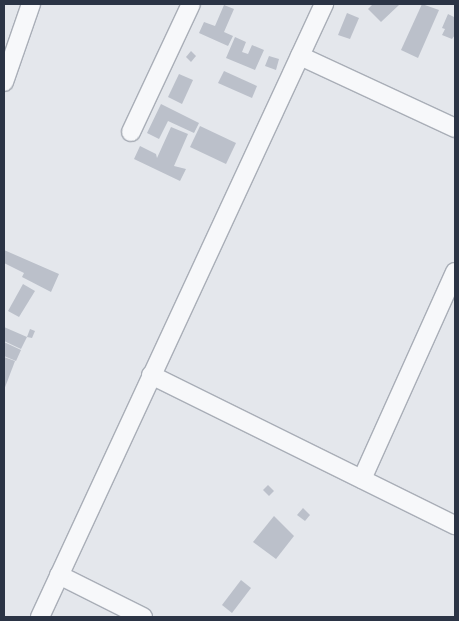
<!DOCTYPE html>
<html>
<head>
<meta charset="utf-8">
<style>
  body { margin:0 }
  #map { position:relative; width:459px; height:621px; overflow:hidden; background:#e4e7ec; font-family:Mulish,sans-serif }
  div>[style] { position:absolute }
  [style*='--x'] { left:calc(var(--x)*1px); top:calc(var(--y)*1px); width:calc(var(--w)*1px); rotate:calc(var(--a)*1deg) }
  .building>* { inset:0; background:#bbc0ca }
  .roads { filter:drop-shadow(1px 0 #a9aeb7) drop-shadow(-1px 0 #a9aeb7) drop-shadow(0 1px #a9aeb7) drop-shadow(0 -1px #a9aeb7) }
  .street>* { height:18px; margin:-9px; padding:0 9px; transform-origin:9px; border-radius:9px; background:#f7f8fa }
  span { translate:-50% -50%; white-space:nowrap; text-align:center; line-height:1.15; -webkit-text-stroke:5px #f4f6f9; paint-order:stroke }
  .frame { position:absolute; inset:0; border:5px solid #2b3445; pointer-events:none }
</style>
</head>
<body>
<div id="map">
  <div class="building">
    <i style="clip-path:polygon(373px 4px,398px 4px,399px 5px,381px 22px,368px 9px)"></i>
    <i style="clip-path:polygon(422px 4px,439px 10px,418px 58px,401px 50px)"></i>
    <i style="clip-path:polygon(224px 5px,234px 9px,224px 32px,233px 36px,228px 46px,199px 33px,204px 22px,215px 26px)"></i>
    <i style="clip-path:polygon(347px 13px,359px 18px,350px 39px,338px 35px)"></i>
    <i style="clip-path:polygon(455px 13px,455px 35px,452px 39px,442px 35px,445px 29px,442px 28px,448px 14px,454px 17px)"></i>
    <i style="clip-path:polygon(235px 37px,246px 42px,242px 52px,248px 54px,252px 45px,264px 50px,255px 70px,226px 58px)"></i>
    <i style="clip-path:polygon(191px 51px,196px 56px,191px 62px,186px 57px)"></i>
    <i style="clip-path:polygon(269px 56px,279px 59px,276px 70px,265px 66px)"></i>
    <i style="clip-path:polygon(224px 71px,257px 86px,252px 98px,218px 83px)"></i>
    <i style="clip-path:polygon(179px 74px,193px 80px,182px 104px,168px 97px)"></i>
    <i style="clip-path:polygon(161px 104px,199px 123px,194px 133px,168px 121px,159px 139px,147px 133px)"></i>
    <i style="clip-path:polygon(200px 126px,236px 143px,226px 164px,190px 147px)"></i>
    <i style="clip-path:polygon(171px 127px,188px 134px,174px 166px,186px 169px,180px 181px,134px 159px,140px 146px,156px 154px,157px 158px)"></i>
    <i style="clip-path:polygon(4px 250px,59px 274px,51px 292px,22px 277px,24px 273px,4px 263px)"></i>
    <i style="clip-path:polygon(23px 284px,35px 291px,19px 317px,8px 311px)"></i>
    <i style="clip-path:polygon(4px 327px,27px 337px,21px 349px,4px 341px)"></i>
    <i style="clip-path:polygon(30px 329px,35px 331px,32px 338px,27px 337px)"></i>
    <i style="clip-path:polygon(4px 342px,21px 350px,16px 361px,4px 356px)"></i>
    <i style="clip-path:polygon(4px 357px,15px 361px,4px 390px)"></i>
    <i style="clip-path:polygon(268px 485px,274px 491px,269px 496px,263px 490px)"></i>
    <i style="clip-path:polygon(303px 508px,310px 515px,305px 521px,297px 515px)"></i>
    <i style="clip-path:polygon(274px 516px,294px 536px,276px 559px,253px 542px)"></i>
    <i style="clip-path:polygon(241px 580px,251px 588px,232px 613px,222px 605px)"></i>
  </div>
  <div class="roads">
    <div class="street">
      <i style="--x:300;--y:56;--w:171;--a:24.9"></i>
      <i style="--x:4;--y:82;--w:83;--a:-70.9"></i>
      <i style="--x:131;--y:132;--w:141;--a:-64.9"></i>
      <i style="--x:151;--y:375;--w:339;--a:26.3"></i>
      <i style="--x:362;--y:479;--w:227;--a:-65.8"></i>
      <i style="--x:59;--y:575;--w:94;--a:26.6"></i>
      <i style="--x:40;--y:617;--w:676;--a:-65.14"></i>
    </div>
  </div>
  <div class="frame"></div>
</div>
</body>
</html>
